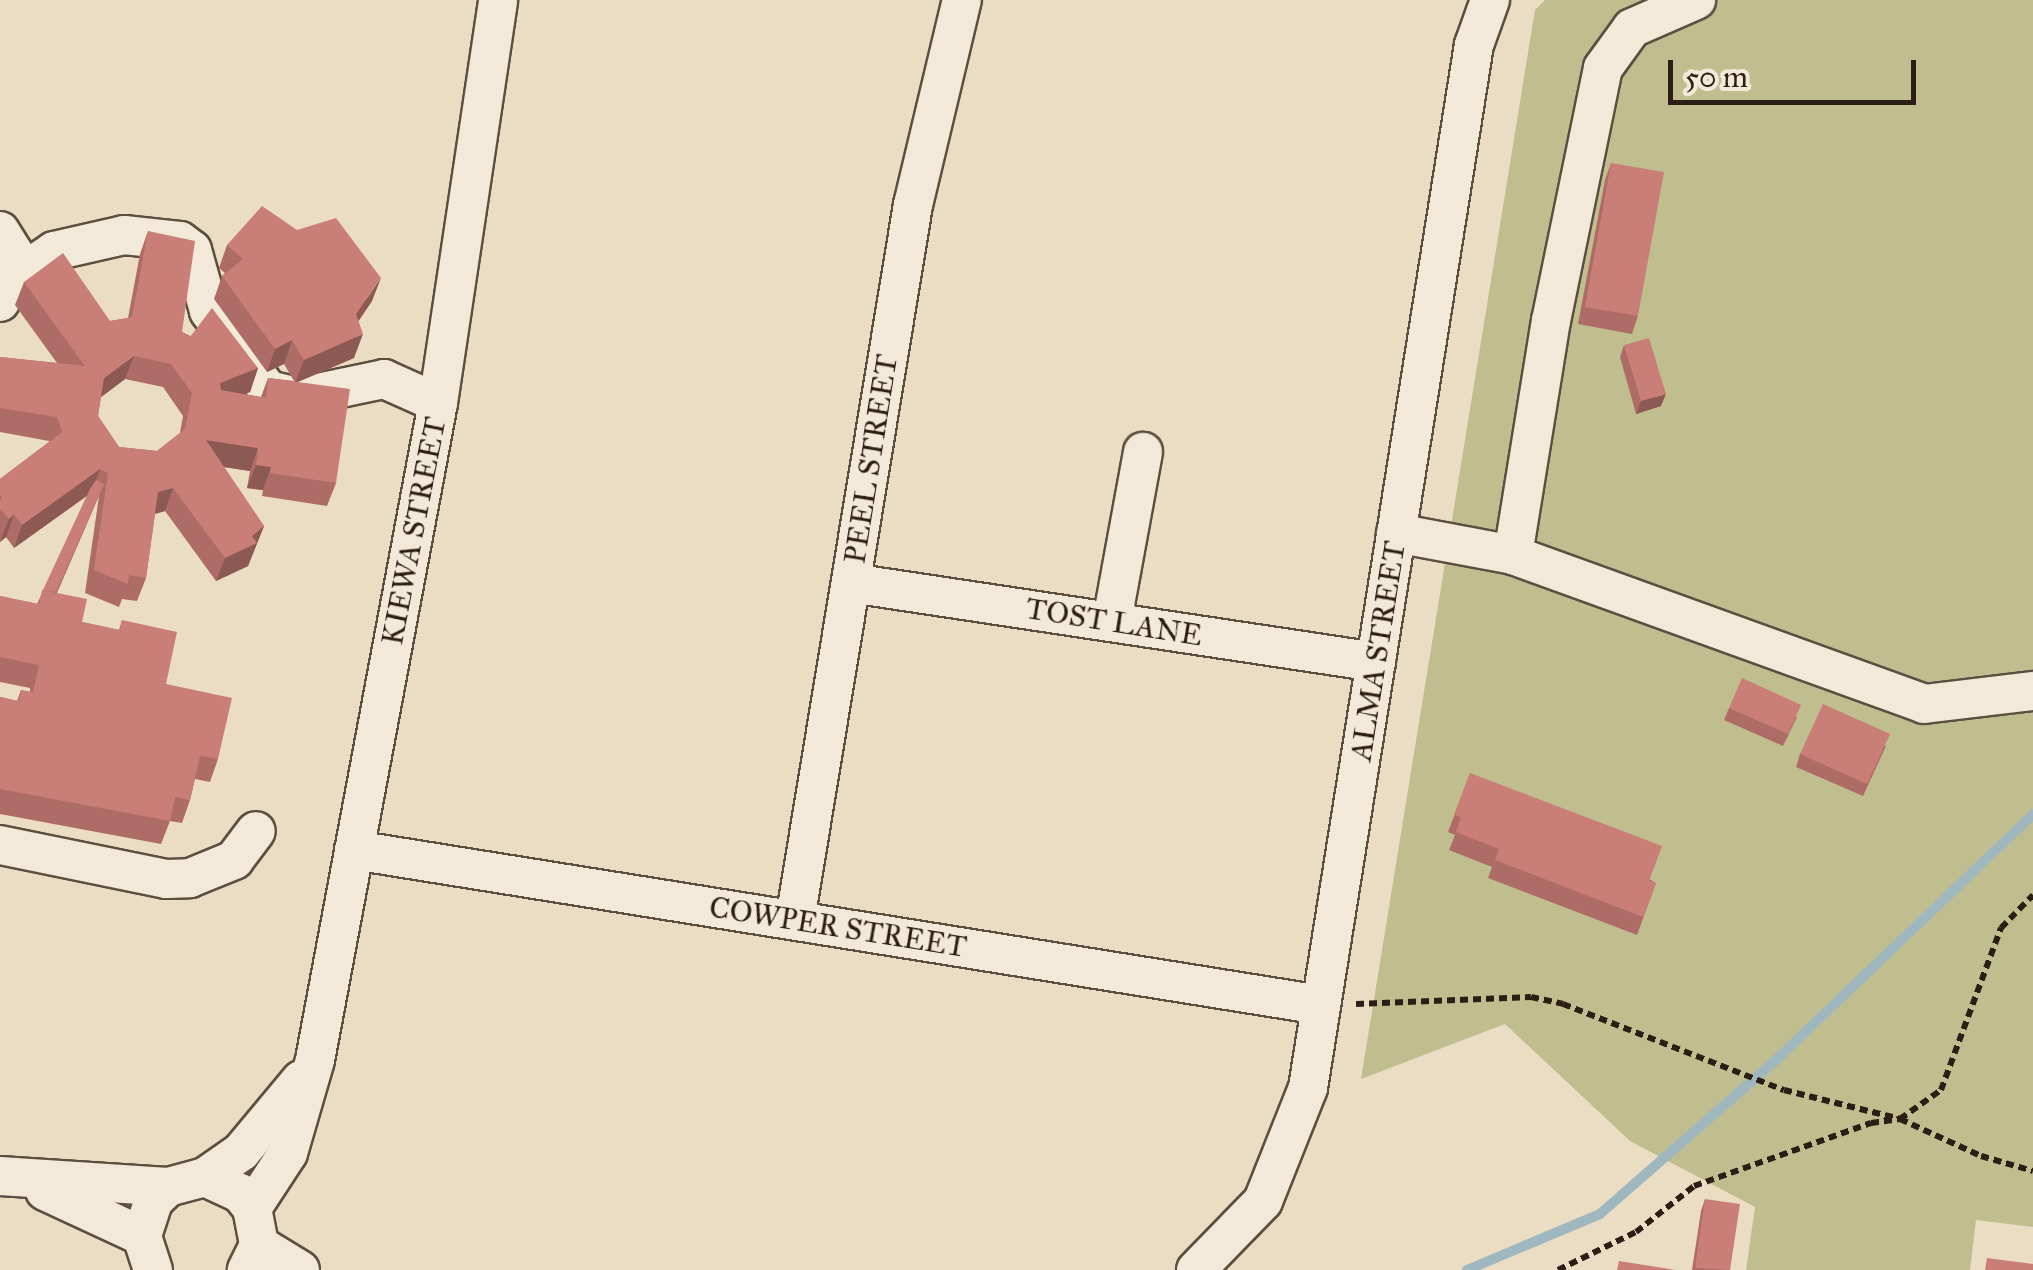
<!DOCTYPE html>
<html>
<head>
<meta charset="utf-8">
<style>
  body { margin:0 }
  #map { position:relative; width:2033px; height:1270px; overflow:hidden; background:#ebddc3; font-family:"IM FELL Great Primer",serif }
  div>[style] { position:absolute }
  [style*='--x'] { left:calc(var(--x)*1px); top:calc(var(--y)*1px); width:calc(var(--w)*1px); rotate:calc(var(--a)*1deg) }
  .green>* { inset:0; background:#c0be8e }
  .stream>* { height:10px; margin:-5px; padding:0 5px; transform-origin:5px; border-radius:5px; background:#9fb8bf }
  .path>* { height:6px; margin-top:-3px; transform-origin:0; background:repeating-linear-gradient(90deg,#2d1e15 0 8px,transparent 0 13px) }
  .roads { filter:drop-shadow(2px 0 #5c4e40) drop-shadow(-2px 0 #5c4e40) drop-shadow(0 2px #5c4e40) drop-shadow(0 -2px #5c4e40) }
  .minor>* { height:38px; margin:-19px; padding:0 19px; transform-origin:19px; border-radius:19px; background:#f2e9d8 }
  .wall>* { inset:0; background:#ad6d66 }
  .shaded-wall>* { inset:0; background:#8d5953 }
  .building>* { inset:0; background:#c97f77 }
  span { translate:-50% -50%; white-space:nowrap; text-align:center; line-height:1.15; -webkit-text-stroke:9px #f2e9d8; paint-order:stroke }
  .street-label { font-size:30px; color:#2d1e15 }
  .scale { position:absolute; left:1668px; top:60px; width:248px; height:45px; box-sizing:border-box; border:5px solid #2d1e15; border-top:0; padding-left:12px; font-size:30px; line-height:35px; white-space:nowrap; color:#2d1e15; -webkit-text-stroke:8px #f2e9d8; paint-order:stroke }
</style>
</head>
<body>
<div id="map">
  <div class="green">
    <i style="clip-path:polygon(1545px 0,2033px 0,2033px 1227px,1976px 1220px,1970px 1270px,1746px 1270px,1755px 1207px,1630px 1141px,1505px 1024px,1361px 1079px,1535px 10px)"></i>
  </div>
  <div class="stream">
    <i style="--x:1467;--y:1270;--w:144;--a:-22.8"></i>
    <i style="--x:1600;--y:1214;--w:234;--a:-41.2"></i>
    <i style="--x:1776;--y:1060;--w:356;--a:-43.7"></i>
  </div>
  <div class="path">
    <i style="--x:1356;--y:1004;--w:175;--a:-2.3"></i>
    <i style="--x:1531;--y:997;--w:33;--a:12"></i>
    <i style="--x:1563;--y:1004;--w:237;--a:21.3"></i>
    <i style="--x:1784;--y:1090;--w:120;--a:14"></i>
    <i style="--x:1900;--y:1119;--w:89;--a:24.6"></i>
    <i style="--x:1981;--y:1156;--w:54;--a:16.1"></i>
    <i style="--x:1558;--y:1270;--w:87;--a:-26"></i>
    <i style="--x:1636;--y:1232;--w:74;--a:-38.4"></i>
    <i style="--x:1694;--y:1186;--w:188;--a:-19.6"></i>
    <i style="--x:1871;--y:1123;--w:29;--a:-8"></i>
    <i style="--x:1900;--y:1119;--w:50;--a:-35.3"></i>
    <i style="--x:1941;--y:1090;--w:173;--a:-69.7"></i>
    <i style="--x:2001;--y:928;--w:46;--a:-45.9"></i>
  </div>
  <div class="roads">
    <div class="minor">
      <i style="--x:0;--y:231;--w:47;--a:58"></i>
      <i style="--x:0;--y:302;--w:28;--a:-60"></i>
      <i style="--x:14;--y:278;--w:48;--a:-34"></i>
      <i style="--x:54;--y:251;--w:72;--a:-12.9"></i>
      <i style="--x:124;--y:235;--w:56;--a:6.1"></i>
      <i style="--x:180;--y:241;--w:15;--a:37"></i>
      <i style="--x:192;--y:250;--w:63;--a:74.4"></i>
      <i style="--x:209;--y:311;--w:99;--a:53.2"></i>
      <i style="--x:268;--y:390;--w:31;--a:13"></i>
      <i style="--x:298;--y:397;--w:88;--a:-11.8"></i>
      <i style="--x:384;--y:379;--w:59;--a:24"></i>
      <i style="--x:1396;--y:533;--w:119;--a:10.6"></i>
      <i style="--x:1513;--y:555;--w:437;--a:19.9"></i>
      <i style="--x:1924;--y:704;--w:110;--a:-6.8"></i>
      <i style="--x:1513;--y:555;--w:237;--a:-80.8"></i>
      <i style="--x:1551;--y:321;--w:258;--a:-78.4"></i>
      <i style="--x:1603;--y:68;--w:49;--a:-54.1"></i>
      <i style="--x:1632;--y:28;--w:70;--a:-23.6"></i>
      <i style="--x:851;--y:583;--w:531;--a:8.56"></i>
      <i style="--x:1112;--y:621;--w:172;--a:-79.6"></i>
      <i style="--x:0;--y:845;--w:169;--a:11.6"></i>
      <i style="--x:166;--y:879;--w:24;--a:-2"></i>
      <i style="--x:190;--y:878;--w:48;--a:-22.2"></i>
      <i style="--x:234;--y:860;--w:36;--a:-53"></i>
      <i style="--x:354;--y:850;--w:979;--a:9.11"></i>
      <i style="--x:795;--y:920;--w:725;--a:-80.63"></i>
      <i style="--x:913;--y:205;--w:211;--a:-76.6"></i>
      <i style="--x:0;--y:1176;--w:168;--a:3.7"></i>
      <i style="--x:205;--y:1177;--w:44;--a:-34.8"></i>
      <i style="--x:241;--y:1152;--w:94;--a:-50.2"></i>
      <i style="--x:45;--y:1191;--w:107;--a:24.9"></i>
      <i style="--x:252;--y:1208;--w:66;--a:-56.8"></i>
      <i style="--x:288;--y:1153;--w:97;--a:-73.8"></i>
      <i style="--x:315;--y:1060;--w:668;--a:-79.4"></i>
      <i style="--x:438;--y:403;--w:407;--a:-81.5"></i>
      <i style="--x:259;--y:1245;--w:48;--a:31.4"></i>
      <i style="--x:153;--y:1270;--w:36;--a:-108"></i>
      <i style="--x:142;--y:1236;--w:38;--a:-72"></i>
      <i style="--x:154;--y:1200;--w:19;--a:-43"></i>
      <i style="--x:168;--y:1187;--w:38;--a:-15"></i>
      <i style="--x:205;--y:1177;--w:38;--a:25"></i>
      <i style="--x:240;--y:1193;--w:19;--a:51"></i>
      <i style="--x:252;--y:1208;--w:38;--a:79"></i>
      <i style="--x:259;--y:1245;--w:28;--a:116"></i>
      <i style="--x:1196;--y:1270;--w:96;--a:-45.8"></i>
      <i style="--x:1263;--y:1201;--w:122;--a:-68.3"></i>
      <i style="--x:1308;--y:1088;--w:1056;--a:-80.96"></i>
      <i style="--x:1474;--y:45;--w:48;--a:-70.4"></i>
    </div>
  </div>
  <div class="wall">
    <i style="clip-path:polygon(1611px 163px,1638px 316px,1632px 334px,1578px 324px,1605px 180px)"></i>
    <i style="clip-path:polygon(evenodd,148px 231px,182px 332px,258px 368px,250px 392px,244px 394px,261px 397px,268px 378px,294px 381px,284px 364px,267px 372px,214px 299px,222px 276px,225px 273px,219px 268px,227px 245px,372px 301px,358px 322px,354px 358px,298px 382px,336px 483px,327px 506px,262px 496px,263px 490px,247px 488px,250px 471px,224px 467px,264px 526px,248px 566px,216px 581px,165px 511px,155px 514px,146px 578px,137px 601px,122px 599px,119px 607px,85px 593px,99px 496px,57px 593px,82px 622px,119px 630px,122px 620px,218px 759px,210px 782px,195px 779px,190px 800px,182px 823px,170px 821px,161px 844px,0 814px,0 697px,17px 701px,21px 690px,30px 692px,30px 688px,0 682px,0 596px,37px 604px,87px 496px,14px 548px,6px 537px,0 542px,0 479px,49px 442px,49px 441px,0 432px,0 357px,57px 363px,15px 305px,24px 282px,110px 321px,128px 318px,140px 254px,148px 231px,125px 379px,163px 387px,183px 416px,180px 433px,157px 451px,119px 447px,98px 416px,101px 397px,125px 379px)"></i>
    <i style="clip-path:polygon(1624px 345px,1661px 406px,1636px 414px,1620px 357px)"></i>
    <i style="clip-path:polygon(1729px 708px,1797px 717px,1783px 746px,1724px 720px)"></i>
    <i style="clip-path:polygon(1886px 746px,1863px 796px,1796px 767px,1800px 754px)"></i>
    <i style="clip-path:polygon(1470px 773px,1656px 883px,1637px 935px,1488px 878px,1492px 867px,1449px 850px,1455px 835px,1448px 832px)"></i>
    <i style="clip-path:polygon(1705px 1199px,1730px 1270px,1692px 1270px,1701px 1211px)"></i>
  </div>
  <div class="shaded-wall">
    <i style="clip-path:polygon(381px 278px,372px 301px,347px 337px,356px 314px)"></i>
    <i style="clip-path:polygon(363px 334px,354px 358px,295px 383px,304px 360px)"></i>
    <i style="clip-path:polygon(292px 340px,284px 364px,267px 372px,275px 349px)"></i>
    <i style="clip-path:polygon(134px 356px,125px 379px,96px 401px,104px 378px)"></i>
    <i style="clip-path:polygon(258px 368px,250px 392px,212px 406px,220px 383px)"></i>
    <i style="clip-path:polygon(1666px 394px,1661px 406px,1636px 414px,1641px 401px)"></i>
    <i style="clip-path:polygon(206px 440px,258px 448px,250px 471px,198px 463px)"></i>
    <i style="clip-path:polygon(256px 465px,271px 467px,263px 490px,247px 488px)"></i>
    <i style="clip-path:polygon(100px 469px,92px 492px,14px 548px,22px 525px)"></i>
    <i style="clip-path:polygon(173px 488px,165px 511px,150px 515px,158px 492px)"></i>
    <i style="clip-path:polygon(14px 514px,6px 537px,0 542px,9px 519px)"></i>
    <i style="clip-path:polygon(264px 526px,248px 566px,216px 581px,225px 558px)"></i>
  </div>
  <div class="building">
    <i style="clip-path:polygon(1611px 163px,1664px 172px,1638px 316px,1585px 307px)"></i>
    <i style="clip-path:polygon(262px 206px,297px 230px,336px 218px,381px 278px,356px 314px,363px 334px,304px 360px,292px 340px,275px 349px,222px 276px,243px 259px,227px 245px)"></i>
    <i style="clip-path:polygon(evenodd,148px 231px,195px 241px,182px 332px,190px 337px,212px 308px,258px 368px,220px 383px,221px 390px,266px 398px,268px 378px,350px 389px,336px 483px,270px 473px,271px 467px,256px 465px,258px 448px,206px 440px,264px 526px,252px 536px,257px 543px,225px 558px,173px 488px,158px 492px,146px 578px,129px 575px,128px 584px,94px 570px,108px 473px,100px 469px,22px 525px,14px 514px,9px 519px,0 509px,0 500px,2px 498px,0 495px,0 479px,62px 432px,57px 417px,0 408px,0 357px,85px 366px,24px 282px,63px 253px,110px 321px,132px 317px,148px 231px,134px 356px,171px 364px,192px 393px,185px 429px,157px 451px,119px 447px,98px 416px,104px 378px,134px 356px)"></i>
    <i style="clip-path:polygon(1649px 338px,1666px 394px,1641px 401px,1624px 345px)"></i>
    <i style="clip-path:polygon(96px 480px,104px 484px,56px 592px,43px 590px,90px 489px)"></i>
    <i style="clip-path:polygon(42px 590px,87px 599px,82px 622px,120px 630px,122px 620px,177px 632px,166px 684px,232px 698px,218px 759px,200px 756px,190px 800px,175px 797px,170px 821px,0 789px,0 697px,19px 701px,21px 690px,33px 692px,39px 665px,0 657px,0 596px,39px 604px)"></i>
    <i style="clip-path:polygon(1742px 678px,1801px 705px,1788px 734px,1729px 708px)"></i>
    <i style="clip-path:polygon(1823px 704px,1890px 734px,1867px 784px,1800px 754px)"></i>
    <i style="clip-path:polygon(1470px 773px,1662px 846px,1649px 881px,1656px 883px,1643px 917px,1495px 860px,1499px 849px,1456px 832px,1461px 817px,1454px 815px)"></i>
    <i style="clip-path:polygon(1705px 1199px,1740px 1204px,1730px 1270px,1695px 1268px)"></i>
    <i style="clip-path:polygon(1987px 1258px,2033px 1264px,2033px 1270px,1985px 1270px)"></i>
    <i style="clip-path:polygon(1619px 1261px,1676px 1270px,1617px 1270px)"></i>
  </div>
  <div class="street-label">
    <span style="left:871px;top:459px;rotate:-81deg">PEEL STREET</span>
    <span style="left:414px;top:531px;rotate:-79deg">KIEWA STREET</span>
    <span style="left:1114px;top:622px;rotate:9deg">TOST LANE</span>
    <span style="left:1378px;top:651px;rotate:-81deg">ALMA STREET</span>
    <span style="left:838px;top:927px;rotate:9deg">COWPER STREET</span>
  </div>
  <div class="scale">50 m</div>
</div>
</body>
</html>
